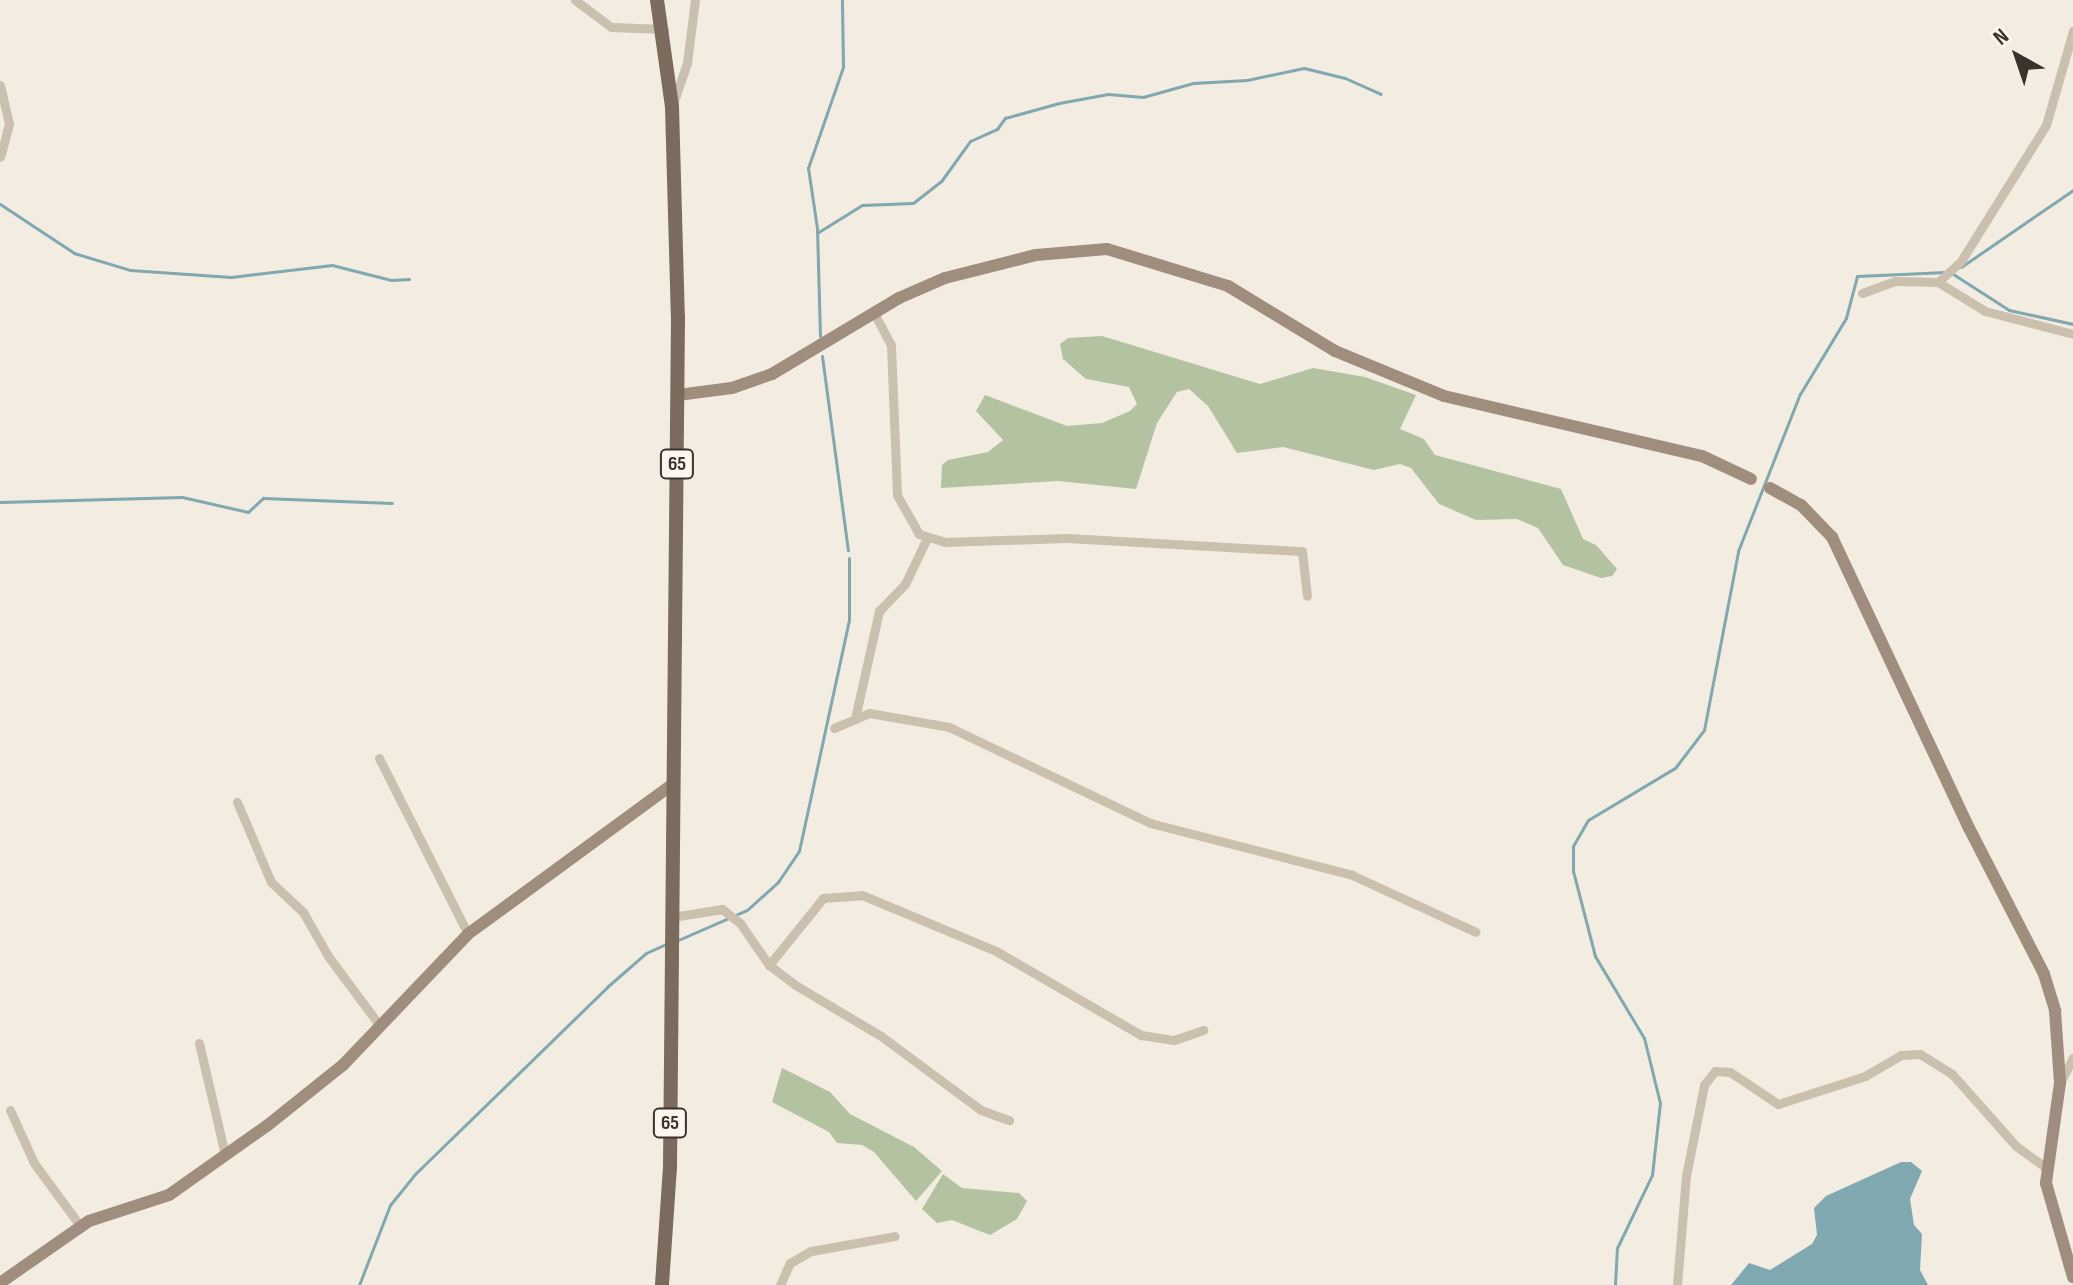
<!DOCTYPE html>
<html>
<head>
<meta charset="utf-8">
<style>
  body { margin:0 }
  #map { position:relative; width:2073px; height:1285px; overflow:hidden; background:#f3ede1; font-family:"Sofia Sans Condensed",sans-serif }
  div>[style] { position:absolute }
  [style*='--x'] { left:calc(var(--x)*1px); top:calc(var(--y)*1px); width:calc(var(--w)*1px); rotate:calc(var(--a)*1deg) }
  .green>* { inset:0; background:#b3c2a1 }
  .water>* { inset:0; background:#80a8b0 }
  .stream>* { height:3px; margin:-1.5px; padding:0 1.5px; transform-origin:1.5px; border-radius:1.5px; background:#80a8b0 }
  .street>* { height:9px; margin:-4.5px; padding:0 4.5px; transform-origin:4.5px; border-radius:4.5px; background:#cbbfad }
  .secondary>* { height:12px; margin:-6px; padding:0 6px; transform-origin:6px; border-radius:6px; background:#9f8e7e }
  .primary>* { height:14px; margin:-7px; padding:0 7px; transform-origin:7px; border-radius:7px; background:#7b6b5d }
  span { translate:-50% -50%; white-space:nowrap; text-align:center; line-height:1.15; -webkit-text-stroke:8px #faf6ee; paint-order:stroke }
  .shield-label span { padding:2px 6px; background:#faf6ee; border:2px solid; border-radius:6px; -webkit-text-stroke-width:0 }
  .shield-label { font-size:20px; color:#3a322b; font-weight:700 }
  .north { position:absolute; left:1977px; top:16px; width:80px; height:80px; -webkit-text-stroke:6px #faf6ee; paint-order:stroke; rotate:320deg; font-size:22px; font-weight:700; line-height:32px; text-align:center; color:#3a322b }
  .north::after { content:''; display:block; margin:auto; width:28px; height:36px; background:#3a322b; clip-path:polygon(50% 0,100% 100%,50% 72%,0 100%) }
</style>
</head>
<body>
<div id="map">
  <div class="green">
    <i style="clip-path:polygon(1102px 336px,1260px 384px,1313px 368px,1365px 377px,1416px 395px,1400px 429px,1424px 439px,1435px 455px,1561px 489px,1583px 539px,1596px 545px,1617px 569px,1612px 576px,1601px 578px,1563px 565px,1538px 528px,1517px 519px,1476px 520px,1439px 504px,1411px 468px,1400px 464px,1374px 470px,1283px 447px,1237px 453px,1208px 406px,1189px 389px,1177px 392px,1157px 423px,1136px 489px,1058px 481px,941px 488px,942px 465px,948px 460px,988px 452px,1003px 440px,976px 411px,985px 395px,1067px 426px,1102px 423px,1130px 411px,1137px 404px,1129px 387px,1086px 379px,1063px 359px,1060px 344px,1068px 338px)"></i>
    <i style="clip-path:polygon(782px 1068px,830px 1092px,850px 1114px,914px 1147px,942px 1171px,916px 1201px,874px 1152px,862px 1145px,837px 1143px,829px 1132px,772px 1102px)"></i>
    <i style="clip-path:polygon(943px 1174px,962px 1188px,1019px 1193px,1027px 1201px,1017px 1219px,990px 1235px,952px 1220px,937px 1223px,922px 1209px)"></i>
  </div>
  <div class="water">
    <i style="clip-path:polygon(1901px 1162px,1911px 1162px,1922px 1171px,1910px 1199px,1914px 1225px,1922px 1234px,1920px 1270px,1928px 1285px,1731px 1285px,1749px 1263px,1770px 1270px,1812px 1244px,1817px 1235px,1814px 1208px,1826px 1196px)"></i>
  </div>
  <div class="stream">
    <i style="--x:0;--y:204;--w:89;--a:33.5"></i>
    <i style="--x:74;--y:253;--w:59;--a:16.9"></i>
    <i style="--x:130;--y:270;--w:101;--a:4"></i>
    <i style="--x:231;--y:277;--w:102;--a:-6.8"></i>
    <i style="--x:332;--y:265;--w:61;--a:14.3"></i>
    <i style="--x:391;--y:280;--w:18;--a:-3"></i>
    <i style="--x:817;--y:233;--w:53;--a:-31.9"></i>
    <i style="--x:862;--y:205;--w:51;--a:-2.2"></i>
    <i style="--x:913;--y:203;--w:37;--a:-38"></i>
    <i style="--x:942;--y:180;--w:48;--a:-54.3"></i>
    <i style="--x:970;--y:141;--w:30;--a:-24"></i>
    <i style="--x:997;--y:129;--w:14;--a:-54"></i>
    <i style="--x:1005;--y:118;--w:56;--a:-15.5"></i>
    <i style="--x:1059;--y:103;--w:50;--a:-10.4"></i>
    <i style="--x:1108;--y:94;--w:35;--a:5"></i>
    <i style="--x:1143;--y:97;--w:52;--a:-15.6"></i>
    <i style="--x:1193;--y:83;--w:54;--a:-3.2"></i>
    <i style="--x:1247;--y:80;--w:58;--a:-11.9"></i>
    <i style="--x:1304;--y:68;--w:42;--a:13.7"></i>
    <i style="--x:1345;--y:78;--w:39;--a:24"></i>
    <i style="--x:1961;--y:267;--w:136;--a:-34.5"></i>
    <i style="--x:1953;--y:274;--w:67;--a:32.7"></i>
    <i style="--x:2009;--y:310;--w:66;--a:12.3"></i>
    <i style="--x:820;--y:336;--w:108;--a:-91.6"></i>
    <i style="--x:817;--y:228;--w:61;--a:-98.5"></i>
    <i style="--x:808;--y:168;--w:107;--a:-70.9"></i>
    <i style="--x:843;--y:67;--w:67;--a:-90.9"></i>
    <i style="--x:822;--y:356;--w:196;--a:82.4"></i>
    <i style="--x:0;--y:502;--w:182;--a:-1.6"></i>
    <i style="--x:182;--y:497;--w:68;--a:12.8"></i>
    <i style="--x:248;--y:512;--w:21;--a:-43"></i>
    <i style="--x:263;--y:498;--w:129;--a:2.2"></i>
    <i style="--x:676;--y:941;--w:77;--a:-23.6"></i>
    <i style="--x:747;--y:910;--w:42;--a:-42.1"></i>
    <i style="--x:778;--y:882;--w:37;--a:-56"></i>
    <i style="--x:799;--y:851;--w:236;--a:-77.8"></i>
    <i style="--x:849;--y:620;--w:62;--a:-90"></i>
    <i style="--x:359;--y:1285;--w:86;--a:-68.8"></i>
    <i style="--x:390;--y:1205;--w:40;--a:-51"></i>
    <i style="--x:415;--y:1174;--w:268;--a:-44.2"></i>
    <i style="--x:607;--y:987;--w:52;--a:-41.1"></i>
    <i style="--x:646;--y:953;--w:24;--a:-24"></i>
    <i style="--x:1615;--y:1285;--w:37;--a:-87"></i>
    <i style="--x:1617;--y:1248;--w:81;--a:-64.4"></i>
    <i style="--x:1652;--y:1175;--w:72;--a:-83.7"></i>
    <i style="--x:1660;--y:1103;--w:67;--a:-103.8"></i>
    <i style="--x:1644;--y:1038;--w:96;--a:-120.9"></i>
    <i style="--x:1595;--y:956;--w:88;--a:-104.5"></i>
    <i style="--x:1573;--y:871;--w:25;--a:-90"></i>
    <i style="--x:1573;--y:846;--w:30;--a:-60"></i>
    <i style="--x:1588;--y:820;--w:101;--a:-30.9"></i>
    <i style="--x:1675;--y:768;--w:48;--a:-52.7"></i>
    <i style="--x:1704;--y:730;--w:182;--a:-79.2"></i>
    <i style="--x:1738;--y:551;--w:169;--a:-68.5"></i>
    <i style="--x:1800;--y:394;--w:89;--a:-58.8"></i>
    <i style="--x:1846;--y:318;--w:43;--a:-75.3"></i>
    <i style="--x:1857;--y:276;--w:89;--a:-2.6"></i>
  </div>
  <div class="street">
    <i style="--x:575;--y:0;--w:45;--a:36.9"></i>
    <i style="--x:611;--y:27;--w:53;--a:2.2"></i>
    <i style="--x:0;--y:85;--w:40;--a:77"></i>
    <i style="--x:9;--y:124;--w:34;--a:105"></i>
    <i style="--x:673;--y:104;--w:43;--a:-71.1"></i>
    <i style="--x:687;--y:63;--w:64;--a:-82.8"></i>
    <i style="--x:1938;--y:282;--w:55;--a:31.7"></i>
    <i style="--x:1985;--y:311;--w:91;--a:14.6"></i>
    <i style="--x:1862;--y:293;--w:35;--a:-20"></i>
    <i style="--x:1895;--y:281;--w:43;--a:1.3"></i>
    <i style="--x:1938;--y:282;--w:31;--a:-42"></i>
    <i style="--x:1961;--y:261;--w:160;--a:-58"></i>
    <i style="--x:2046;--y:125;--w:98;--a:-74"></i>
    <i style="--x:874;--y:313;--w:36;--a:62"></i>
    <i style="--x:891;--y:345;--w:150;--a:87.7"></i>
    <i style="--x:897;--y:495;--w:45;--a:60.6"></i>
    <i style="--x:919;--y:534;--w:27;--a:17"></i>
    <i style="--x:945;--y:542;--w:122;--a:-1.9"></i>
    <i style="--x:1067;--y:538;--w:235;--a:3.2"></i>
    <i style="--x:1302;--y:551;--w:45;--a:83.7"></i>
    <i style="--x:856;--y:714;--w:106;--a:-77.4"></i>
    <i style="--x:879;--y:611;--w:37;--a:-46"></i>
    <i style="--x:905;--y:584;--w:51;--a:-64.4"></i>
    <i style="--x:834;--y:728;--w:38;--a:-23"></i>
    <i style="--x:869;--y:713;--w:81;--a:9.9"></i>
    <i style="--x:949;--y:727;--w:223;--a:25.5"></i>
    <i style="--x:1150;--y:823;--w:209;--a:14.4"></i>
    <i style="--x:1352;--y:875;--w:136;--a:24.7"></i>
    <i style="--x:379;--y:758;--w:197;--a:63.2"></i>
    <i style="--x:237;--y:802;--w:87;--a:67"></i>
    <i style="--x:271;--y:882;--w:44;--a:43.2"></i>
    <i style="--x:303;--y:912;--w:51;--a:60.4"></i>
    <i style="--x:328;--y:956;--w:87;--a:53.4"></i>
    <i style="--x:672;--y:917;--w:51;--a:-9.1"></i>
    <i style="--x:722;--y:909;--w:23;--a:38"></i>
    <i style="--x:740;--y:923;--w:51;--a:55.4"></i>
    <i style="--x:769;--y:965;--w:35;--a:37"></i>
    <i style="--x:797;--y:986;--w:98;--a:30.8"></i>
    <i style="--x:881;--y:1036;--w:124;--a:36.5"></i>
    <i style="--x:981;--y:1110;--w:30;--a:20"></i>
    <i style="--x:769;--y:965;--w:86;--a:-51.1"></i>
    <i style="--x:823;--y:898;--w:39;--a:-4"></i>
    <i style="--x:862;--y:895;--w:145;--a:22.7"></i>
    <i style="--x:996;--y:951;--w:168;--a:30.1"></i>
    <i style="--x:1141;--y:1035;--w:33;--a:9"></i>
    <i style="--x:1174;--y:1040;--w:31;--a:-19"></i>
    <i style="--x:199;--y:1043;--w:115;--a:76.9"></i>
    <i style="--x:2060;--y:1083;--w:28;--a:-63"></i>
    <i style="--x:10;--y:1110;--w:58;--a:65.6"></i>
    <i style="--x:34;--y:1163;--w:79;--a:53.7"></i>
    <i style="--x:780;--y:1285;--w:24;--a:-66"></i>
    <i style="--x:790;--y:1263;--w:24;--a:-30"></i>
    <i style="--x:811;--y:1251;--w:85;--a:-10.1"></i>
    <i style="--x:1677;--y:1285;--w:109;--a:-85.3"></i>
    <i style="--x:1686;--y:1176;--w:93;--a:-78.8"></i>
    <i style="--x:1704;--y:1085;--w:18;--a:-52"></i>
    <i style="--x:1715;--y:1071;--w:15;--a:4"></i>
    <i style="--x:1730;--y:1072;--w:58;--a:33.7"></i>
    <i style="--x:1778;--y:1104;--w:91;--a:-17.8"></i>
    <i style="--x:1865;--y:1076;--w:42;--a:-30.3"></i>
    <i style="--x:1901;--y:1055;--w:19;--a:-3"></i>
    <i style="--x:1920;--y:1054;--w:38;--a:32"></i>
    <i style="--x:1952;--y:1074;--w:96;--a:48.4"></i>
    <i style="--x:2016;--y:1146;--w:36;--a:36"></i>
  </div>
  <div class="secondary">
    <i style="--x:678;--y:395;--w:54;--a:-7.4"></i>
    <i style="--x:732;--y:388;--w:42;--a:-19.3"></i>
    <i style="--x:772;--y:374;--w:148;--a:-30.9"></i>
    <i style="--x:899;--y:298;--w:50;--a:-23.5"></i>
    <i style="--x:945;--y:278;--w:94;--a:-14.2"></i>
    <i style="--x:1036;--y:255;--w:71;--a:-4.8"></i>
    <i style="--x:1107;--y:249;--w:127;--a:17"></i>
    <i style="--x:1228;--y:286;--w:125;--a:31.3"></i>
    <i style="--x:1335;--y:351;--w:118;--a:22.4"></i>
    <i style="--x:1444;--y:396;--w:265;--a:13.1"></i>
    <i style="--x:1702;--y:456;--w:54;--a:25.1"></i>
    <i style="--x:1770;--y:488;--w:35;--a:29"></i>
    <i style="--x:1801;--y:505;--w:45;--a:45.9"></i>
    <i style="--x:1832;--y:537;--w:322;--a:64.8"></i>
    <i style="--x:1969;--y:828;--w:164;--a:62.8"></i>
    <i style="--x:2044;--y:974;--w:39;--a:73"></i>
    <i style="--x:2055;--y:1011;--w:72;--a:86"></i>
    <i style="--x:2060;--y:1083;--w:101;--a:98"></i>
    <i style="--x:2046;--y:1183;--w:98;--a:74"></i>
    <i style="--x:0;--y:1283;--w:108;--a:-34.9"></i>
    <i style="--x:89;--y:1221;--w:84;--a:-18"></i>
    <i style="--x:169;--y:1195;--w:121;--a:-35.3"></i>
    <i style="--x:268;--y:1125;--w:96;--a:-38.7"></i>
    <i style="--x:343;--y:1065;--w:181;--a:-46.3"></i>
    <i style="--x:468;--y:934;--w:255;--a:-36.2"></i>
  </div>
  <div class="primary">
    <i style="--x:657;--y:0;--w:108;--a:82"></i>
    <i style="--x:672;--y:107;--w:210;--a:88.4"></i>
    <i style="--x:678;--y:317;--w:850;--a:90.54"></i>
    <i style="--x:670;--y:1167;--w:118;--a:93.9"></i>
  </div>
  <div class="shield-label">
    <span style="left:677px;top:464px">65</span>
    <span style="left:670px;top:1123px">65</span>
  </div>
  <div class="north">N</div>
</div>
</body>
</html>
